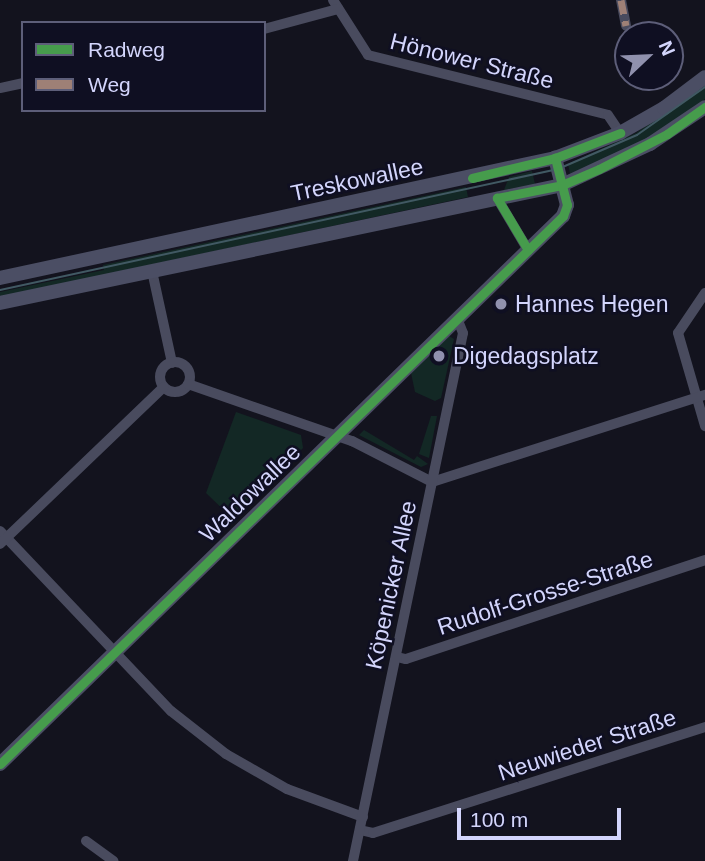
<!DOCTYPE html>
<html>
<head>
<meta charset="utf-8">
<style>
  body { margin:0 }
  #map { position:relative; width:705px; height:861px; overflow:hidden; background:#13131e; font-family:Arial,sans-serif }
  div>[style] { position:absolute }
  [style*='--x'] { left:calc(var(--x)*1px); top:calc(var(--y)*1px); width:calc(var(--w)*1px); rotate:calc(var(--a)*1deg) }
  .green>* { inset:0; background:#132825 }
  .street>* { height:10px; margin:-5px; padding:0 5px; transform-origin:5px; border-radius:5px; background:#494b5e }
  .street>.ring { margin:-5px; padding:0; box-sizing:content-box; background:none; border:10px solid #494b5e; border-radius:50% }
  .secondary>* { height:14px; margin:-7px; padding:0 7px; transform-origin:7px; border-radius:7px; background:#4b4e64 }
  .tram>* { height:2px; margin:-1px; padding:0 1px; transform-origin:1px; border-radius:1px; background:#415963 }
  .quiet>* { height:7px; margin-top:-3.5px; transform-origin:0; background:repeating-linear-gradient(90deg,#9e8076 0 14px,transparent 0 21px) }
  .cycleway>* { height:9px; margin:-4.5px; padding:0 4.5px; transform-origin:4.5px; border-radius:4.5px; background:#469c4c }
  .dots>* { width:19px; height:19px; translate:-50% -50%; box-sizing:border-box; border:4px solid #0f0f22; border-radius:50% }
  span { translate:-50% -50%; white-space:nowrap; text-align:center; line-height:1.15; -webkit-text-stroke:5px #0f0f22; paint-order:stroke }
  .street-label { font-size:23px; color:#d3d5fc }
  .poi-label { font-size:23px; color:#d3d5fc }
  .left { translate:0 -50%; text-align:left }
  .legend { position:absolute; left:21px; top:21px; width:245px; height:91px; box-sizing:border-box; background:#0f0f22; border:2px solid #5d5e79; margin:0; padding:9px 12px; list-style:none; font-size:21px; color:#d3d5fc }
  .legend li { display:flex; align-items:center; gap:14px; height:35px }
  .legend b { width:35px; border:2px solid #5d5e79 }
  .north { position:absolute; left:614px; top:21px; width:70px; height:70px; box-sizing:border-box; background:#0f0f22; border:2px solid #5d5e79; border-radius:50%; rotate:67deg; font-size:19px; font-weight:700; line-height:28px; text-align:center; color:#d3d5fc }
  .north::after { content:''; display:block; margin:auto; width:24px; height:32px; background:#9091ae; clip-path:polygon(50% 0,100% 100%,50% 72%,0 100%) }
  .scale { position:absolute; left:457px; top:808px; width:164px; height:32px; box-sizing:border-box; border:4px solid #d3d5fc; border-top:0; padding-left:9px; font-size:21px; line-height:24px; white-space:nowrap; color:#d3d5fc; -webkit-text-stroke:5px #0f0f22; paint-order:stroke }
</style>
</head>
<body>
<div id="map">
  <div class="green">
    <i style="clip-path:polygon(705px 84px,705px 99px,685px 115px,626px 151px,570px 174px,568px 164px,636px 133px)"></i>
    <i style="clip-path:polygon(532px 171px,535px 184px,504px 190px,509px 177px)"></i>
    <i style="clip-path:polygon(466px 187px,468px 197px,0 297px,0 292px,104px 270px,103px 265px)"></i>
    <i style="clip-path:polygon(449px 336px,454px 339px,441px 398px,435px 401px,415px 392px,411px 373px)"></i>
    <i style="clip-path:polygon(236px 412px,301px 435px,303px 448px,232px 518px,206px 493px)"></i>
    <i style="clip-path:polygon(431px 416px,437px 416px,429px 458px,419px 454px)"></i>
    <i style="clip-path:polygon(364px 430px,414px 460px,417px 456px,428px 464px,421px 467px,359px 435px)"></i>
  </div>
  <div class="street">
    <i style="--x:333;--y:0;--w:65;--a:57.5"></i>
    <i style="--x:368;--y:55;--w:247;--a:14"></i>
    <i style="--x:608;--y:115;--w:22;--a:56"></i>
    <i style="--x:621;--y:0;--w:26;--a:79"></i>
    <i style="--x:264;--y:29;--w:77;--a:-15.1"></i>
    <i style="--x:0;--y:88;--w:24;--a:-12"></i>
    <i style="--x:497;--y:198;--w:61;--a:59.2"></i>
    <i style="--x:152;--y:271;--w:94;--a:77.7"></i>
    <i style="--x:705;--y:293;--w:48;--a:124"></i>
    <i style="--x:678;--y:333;--w:97;--a:73.8"></i>
    <i class="ring" style="left:160px;top:362px;width:20px;height:20px"></i>
    <i style="--x:188;--y:384;--w:174;--a:19.2"></i>
    <i style="--x:352;--y:441;--w:90;--a:27.1"></i>
    <i style="--x:432;--y:482;--w:287;--a:-17.7"></i>
    <i style="--x:0;--y:531;--w:248;--a:46.5"></i>
    <i style="--x:171;--y:711;--w:70;--a:38"></i>
    <i style="--x:226;--y:754;--w:70;--a:29.8"></i>
    <i style="--x:287;--y:789;--w:81;--a:20.2"></i>
    <i style="--x:0;--y:544;--w:227;--a:-43.8"></i>
    <i style="--x:397;--y:657;--w:9;--a:13"></i>
    <i style="--x:406;--y:659;--w:315;--a:-18.3"></i>
    <i style="--x:360;--y:830;--w:13;--a:13"></i>
    <i style="--x:373;--y:833;--w:349;--a:-17.7"></i>
    <i style="--x:86;--y:841;--w:34;--a:36"></i>
    <i style="--x:353;--y:861;--w:539;--a:-78.23"></i>
    <i style="--x:463;--y:333;--w:16;--a:-112"></i>
  </div>
  <div class="secondary">
    <i style="--x:0;--y:278;--w:568;--a:-12.2"></i>
    <i style="--x:555;--y:158;--w:70;--a:-21"></i>
    <i style="--x:620;--y:133;--w:51;--a:-29.6"></i>
    <i style="--x:664;--y:108;--w:51;--a:-37.1"></i>
    <i style="--x:0;--y:303;--w:574;--a:-11.86"></i>
    <i style="--x:562;--y:185;--w:97;--a:-25"></i>
    <i style="--x:650;--y:144;--w:66;--a:-33.9"></i>
    <i style="--x:0;--y:764;--w:786;--a:-44.23"></i>
    <i style="--x:563;--y:216;--w:12;--a:-70"></i>
    <i style="--x:567;--y:205;--w:49;--a:-104.3"></i>
  </div>
  <div class="tram">
    <i style="--x:0;--y:290;--w:571;--a:-12.23"></i>
    <i style="--x:558;--y:169;--w:86;--a:-23.3"></i>
    <i style="--x:637;--y:135;--w:83;--a:-35.2"></i>
  </div>
  <div class="quiet">
    <i style="--x:621;--y:0;--w:26;--a:79"></i>
  </div>
  <div class="cycleway">
    <i style="--x:472;--y:178;--w:85;--a:-13.5"></i>
    <i style="--x:555;--y:158;--w:70;--a:-21"></i>
    <i style="--x:528;--y:250;--w:61;--a:-120.8"></i>
    <i style="--x:497;--y:198;--w:66;--a:-11.3"></i>
    <i style="--x:562;--y:185;--w:40;--a:-23.4"></i>
    <i style="--x:599;--y:169;--w:76;--a:-27.2"></i>
    <i style="--x:667;--y:134;--w:47;--a:-35.4"></i>
    <i style="--x:0;--y:764;--w:786;--a:-44.23"></i>
    <i style="--x:563;--y:216;--w:12;--a:-70"></i>
    <i style="--x:567;--y:205;--w:49;--a:-104.3"></i>
  </div>
  <div class="dots">
    <i style="left:501px;top:304px;background:#9091ae"></i>
    <i style="left:439px;top:356px;background:#9091ae"></i>
  </div>
  <div class="street-label">
    <span style="left:472px;top:61px;rotate:14deg">Hönower Straße</span>
    <span style="left:357px;top:180px;rotate:-12deg">Treskowallee</span>
    <span style="left:250px;top:493px;rotate:-44deg">Waldowallee</span>
    <span style="left:391px;top:585px;rotate:-78deg">Köpenicker Allee</span>
    <span style="left:545px;top:593px;rotate:-18deg">Rudolf-Grosse-Straße</span>
    <span style="left:587px;top:745px;rotate:-18deg">Neuwieder Straße</span>
  </div>
  <div class="poi-label">
    <span class="left" style="left:515px;top:304px">Hannes Hegen</span>
    <span class="left" style="left:453px;top:356px">Digedagsplatz</span>
  </div>
  <ul class="legend">
  <li><b style="height:9px;background:#469c4c"></b>Radweg</li>
  <li><b style="height:9px;background:#9e8076"></b>Weg</li>
  </ul>
  <div class="north">N</div>
  <div class="scale">100 m</div>
</div>
</body>
</html>
